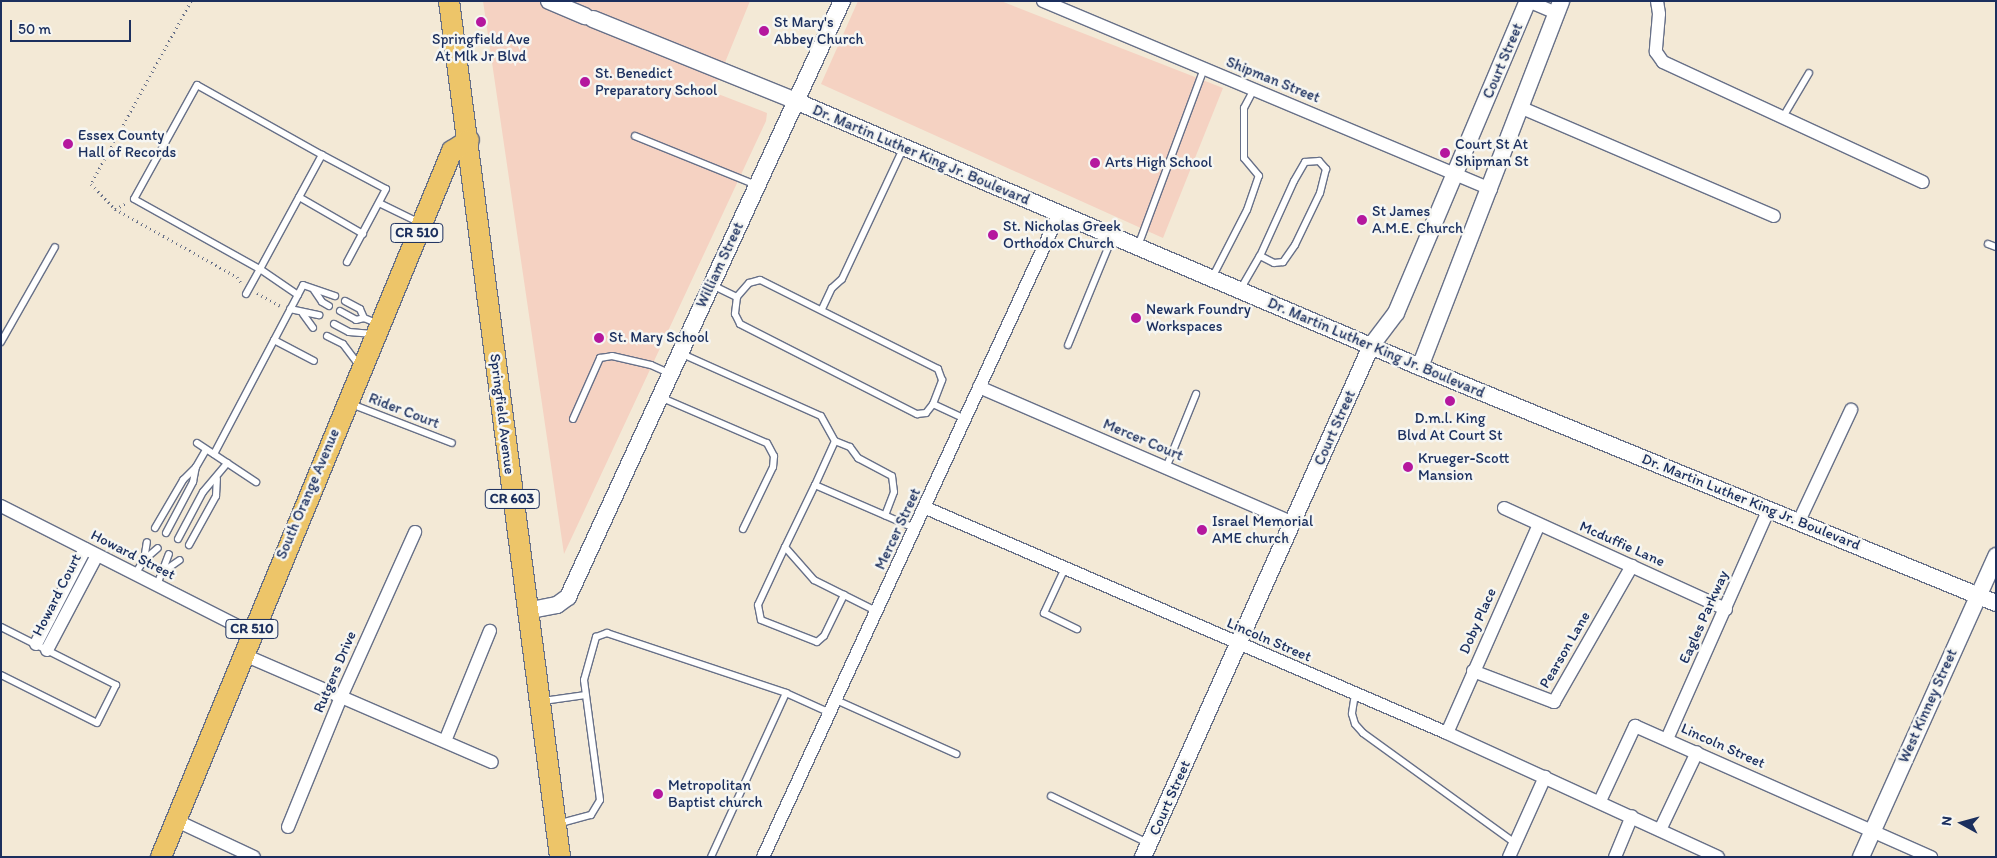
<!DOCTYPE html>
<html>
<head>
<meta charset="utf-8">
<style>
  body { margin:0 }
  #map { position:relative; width:1997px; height:858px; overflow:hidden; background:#f3e9d6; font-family:Itim,sans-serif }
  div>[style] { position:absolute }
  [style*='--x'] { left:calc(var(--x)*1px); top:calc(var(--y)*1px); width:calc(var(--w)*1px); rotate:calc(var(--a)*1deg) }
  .built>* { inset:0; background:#f5d2c2 }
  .path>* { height:3px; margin-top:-1.5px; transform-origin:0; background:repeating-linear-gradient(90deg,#677088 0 1px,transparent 0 5px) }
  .roads { filter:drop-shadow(1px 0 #677088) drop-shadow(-1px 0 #677088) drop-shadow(0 1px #677088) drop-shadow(0 -1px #677088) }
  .service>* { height:6px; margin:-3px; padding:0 3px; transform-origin:3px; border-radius:3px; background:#fff }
  .minor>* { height:12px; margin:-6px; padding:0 6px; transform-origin:6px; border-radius:6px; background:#fff }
  .tertiary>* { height:16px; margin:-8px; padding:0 8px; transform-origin:8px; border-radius:8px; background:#fff }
  .primary>* { height:20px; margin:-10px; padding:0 10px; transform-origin:10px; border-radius:10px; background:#edc569 }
  .dots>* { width:14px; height:14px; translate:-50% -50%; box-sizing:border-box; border:2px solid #f6f6f2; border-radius:50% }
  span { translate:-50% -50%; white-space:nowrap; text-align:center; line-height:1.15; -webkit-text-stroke:5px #f6f6f2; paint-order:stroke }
  .shield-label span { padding:1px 4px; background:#f6f6f2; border:1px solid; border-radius:4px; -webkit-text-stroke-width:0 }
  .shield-label { font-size:14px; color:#1b2f5e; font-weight:700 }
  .poi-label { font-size:15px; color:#1b2f5e }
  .left { translate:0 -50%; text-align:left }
  .street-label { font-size:15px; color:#1b2f5e }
  .frame { position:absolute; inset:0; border:2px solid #1b2f5e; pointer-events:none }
  .north { position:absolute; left:1937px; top:798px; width:50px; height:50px; -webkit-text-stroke:4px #f6f6f2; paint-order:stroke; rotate:277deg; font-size:14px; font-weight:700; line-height:20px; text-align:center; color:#1b2f5e }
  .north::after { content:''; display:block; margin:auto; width:18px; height:22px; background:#1b2f5e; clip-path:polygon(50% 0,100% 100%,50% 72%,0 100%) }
  .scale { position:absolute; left:10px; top:20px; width:121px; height:22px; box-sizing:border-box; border:2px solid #1b2f5e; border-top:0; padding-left:6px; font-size:15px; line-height:18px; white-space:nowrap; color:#1b2f5e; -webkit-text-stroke:4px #f6f6f2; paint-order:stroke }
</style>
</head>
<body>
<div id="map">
  <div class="built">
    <i style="clip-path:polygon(483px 1px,750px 1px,713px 92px,767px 113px,766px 121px,564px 554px)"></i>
    <i style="clip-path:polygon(858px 1px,1001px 1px,1223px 88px,1163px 238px,821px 84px)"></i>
  </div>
  <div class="path">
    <i style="--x:191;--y:1;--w:209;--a:118.7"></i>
    <i style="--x:91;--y:184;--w:35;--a:46"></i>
    <i style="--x:115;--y:209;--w:140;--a:29.1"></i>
    <i style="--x:237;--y:277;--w:7;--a:56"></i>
    <i style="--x:115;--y:209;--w:13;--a:-27"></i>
    <i style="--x:257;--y:293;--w:26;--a:29"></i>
  </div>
  <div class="roads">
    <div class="service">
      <i style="--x:1783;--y:117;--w:51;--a:-59.4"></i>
      <i style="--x:635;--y:136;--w:131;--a:22"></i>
      <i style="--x:322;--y:155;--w:72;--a:28"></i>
      <i style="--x:386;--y:189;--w:83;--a:118.1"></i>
      <i style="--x:299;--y:197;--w:74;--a:30"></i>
      <i style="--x:379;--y:203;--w:46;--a:26"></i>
      <i style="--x:1988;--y:244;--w:9;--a:21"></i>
      <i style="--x:1138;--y:246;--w:189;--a:-69.6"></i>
      <i style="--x:1212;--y:278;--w:76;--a:-62.8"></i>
      <i style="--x:1247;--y:210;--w:36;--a:-71"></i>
      <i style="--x:1259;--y:176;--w:23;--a:-130"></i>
      <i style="--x:1244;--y:158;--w:50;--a:-90"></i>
      <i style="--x:1244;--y:108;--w:21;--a:-62"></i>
      <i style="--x:712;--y:285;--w:28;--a:26"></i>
      <i style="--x:314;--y:290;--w:14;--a:56"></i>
      <i style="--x:322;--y:302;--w:8;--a:30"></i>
      <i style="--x:1240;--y:290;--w:39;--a:-60"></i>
      <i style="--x:1260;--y:256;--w:82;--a:-65.6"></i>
      <i style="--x:1294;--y:181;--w:22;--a:-60"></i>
      <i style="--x:1305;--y:162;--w:14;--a:-4"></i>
      <i style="--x:1319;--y:161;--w:11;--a:49"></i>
      <i style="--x:1326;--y:169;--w:25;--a:104"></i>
      <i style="--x:1320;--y:193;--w:58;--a:115.7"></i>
      <i style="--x:1295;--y:245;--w:21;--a:125"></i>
      <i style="--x:1283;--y:262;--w:9;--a:174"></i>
      <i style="--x:1274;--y:263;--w:16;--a:-153"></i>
      <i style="--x:246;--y:294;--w:29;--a:-61"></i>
      <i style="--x:260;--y:269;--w:130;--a:-61.5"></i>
      <i style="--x:322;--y:155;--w:143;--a:-150.8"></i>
      <i style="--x:197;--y:85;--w:130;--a:118.9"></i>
      <i style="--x:134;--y:199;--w:144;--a:29.1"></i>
      <i style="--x:260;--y:269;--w:46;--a:34.4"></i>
      <i style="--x:345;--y:301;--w:17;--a:28"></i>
      <i style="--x:360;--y:309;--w:10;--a:66"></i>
      <i style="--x:364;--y:318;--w:16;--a:22"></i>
      <i style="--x:290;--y:309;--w:30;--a:12"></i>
      <i style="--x:822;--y:309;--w:23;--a:-65"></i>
      <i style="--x:832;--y:288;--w:13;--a:-42"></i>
      <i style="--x:842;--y:279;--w:144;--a:-64.9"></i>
      <i style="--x:340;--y:311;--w:18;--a:29"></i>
      <i style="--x:356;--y:320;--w:8;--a:-14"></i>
      <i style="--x:303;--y:314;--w:17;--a:54"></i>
      <i style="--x:334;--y:324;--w:17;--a:28"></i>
      <i style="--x:349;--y:332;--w:24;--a:5"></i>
      <i style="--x:327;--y:336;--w:18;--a:27"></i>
      <i style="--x:343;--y:344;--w:26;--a:53"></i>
      <i style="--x:274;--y:340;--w:45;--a:27.7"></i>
      <i style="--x:1;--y:342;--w:109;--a:-60.4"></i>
      <i style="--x:1068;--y:345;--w:116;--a:-67.6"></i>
      <i style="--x:680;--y:353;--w:154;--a:24.1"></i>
      <i style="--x:821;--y:416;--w:29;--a:61"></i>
      <i style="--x:835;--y:441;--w:48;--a:114.4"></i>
      <i style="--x:660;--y:397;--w:116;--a:23.3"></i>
      <i style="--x:767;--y:443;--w:15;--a:62"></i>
      <i style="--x:774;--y:456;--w:11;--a:95"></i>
      <i style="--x:773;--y:467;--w:69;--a:115.8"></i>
      <i style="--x:351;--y:404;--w:108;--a:21.1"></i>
      <i style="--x:933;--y:404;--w:26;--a:-69"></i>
      <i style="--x:942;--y:380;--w:12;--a:-110"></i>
      <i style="--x:938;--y:369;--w:199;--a:-153.4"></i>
      <i style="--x:760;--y:280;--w:11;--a:165"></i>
      <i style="--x:749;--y:283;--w:18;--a:131"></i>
      <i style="--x:737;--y:297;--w:17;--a:97"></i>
      <i style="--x:735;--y:314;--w:11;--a:63"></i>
      <i style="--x:740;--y:324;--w:199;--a:27"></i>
      <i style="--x:917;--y:414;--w:9;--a:-6"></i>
      <i style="--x:926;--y:413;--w:11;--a:-52"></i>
      <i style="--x:933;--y:404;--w:35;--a:25"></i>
      <i style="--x:573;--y:419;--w:67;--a:-66.1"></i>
      <i style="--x:600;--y:358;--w:12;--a:-9"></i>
      <i style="--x:612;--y:356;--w:40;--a:13"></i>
      <i style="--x:651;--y:365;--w:20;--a:24"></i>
      <i style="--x:835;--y:441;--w:16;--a:22"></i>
      <i style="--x:850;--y:447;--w:14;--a:54"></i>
      <i style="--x:858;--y:458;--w:38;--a:28"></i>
      <i style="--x:892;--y:476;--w:16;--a:83"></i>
      <i style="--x:894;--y:492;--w:25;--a:111"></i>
      <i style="--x:197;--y:443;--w:71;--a:33.5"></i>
      <i style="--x:214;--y:454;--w:191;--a:-62.2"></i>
      <i style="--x:303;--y:285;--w:34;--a:19"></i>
      <i style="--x:1166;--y:468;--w:80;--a:-67.9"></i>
      <i style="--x:155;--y:528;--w:56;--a:-59.7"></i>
      <i style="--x:183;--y:480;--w:18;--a:-45"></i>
      <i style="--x:196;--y:467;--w:20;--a:-60"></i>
      <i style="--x:166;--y:533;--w:58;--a:-62.1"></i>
      <i style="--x:193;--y:482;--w:15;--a:-79"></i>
      <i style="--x:178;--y:539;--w:53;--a:-62"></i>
      <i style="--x:203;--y:492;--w:38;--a:-50"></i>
      <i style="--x:189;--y:545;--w:56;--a:-61.1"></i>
      <i style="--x:216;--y:496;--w:17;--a:-87"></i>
      <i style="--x:785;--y:547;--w:64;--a:115"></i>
      <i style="--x:758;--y:605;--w:15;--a:79"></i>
      <i style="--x:761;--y:620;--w:60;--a:21.4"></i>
      <i style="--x:817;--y:642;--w:9;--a:-41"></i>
      <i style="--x:824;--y:636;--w:46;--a:-64"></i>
      <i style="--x:144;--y:560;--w:18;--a:-81"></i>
      <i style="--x:1065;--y:568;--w:50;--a:115"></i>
      <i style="--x:1044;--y:613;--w:37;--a:26"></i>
      <i style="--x:164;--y:571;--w:19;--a:-35"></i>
      <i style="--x:135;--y:574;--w:17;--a:-57"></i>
      <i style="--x:144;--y:560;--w:18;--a:-41"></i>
      <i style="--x:157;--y:585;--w:33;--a:-69"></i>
      <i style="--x:876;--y:611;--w:69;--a:-153.4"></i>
      <i style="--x:814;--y:580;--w:44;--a:-131.3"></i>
      <i style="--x:785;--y:547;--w:69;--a:-64.2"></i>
      <i style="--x:815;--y:485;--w:110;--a:23.5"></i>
      <i style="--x:1;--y:627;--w:129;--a:26.8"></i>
      <i style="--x:116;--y:685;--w:42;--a:116.6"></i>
      <i style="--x:97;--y:723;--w:107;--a:-153.4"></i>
      <i style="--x:786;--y:693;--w:48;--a:24.4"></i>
      <i style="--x:1355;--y:694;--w:20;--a:99"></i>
      <i style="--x:1352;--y:714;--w:10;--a:73"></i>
      <i style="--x:1355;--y:724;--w:12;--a:48"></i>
      <i style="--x:1363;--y:733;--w:188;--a:35.9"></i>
      <i style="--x:836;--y:700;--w:132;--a:24.2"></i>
      <i style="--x:543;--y:701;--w:43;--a:-7.9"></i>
      <i style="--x:1051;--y:796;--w:108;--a:25.9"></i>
      <i style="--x:557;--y:824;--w:35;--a:-15"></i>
      <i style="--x:591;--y:815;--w:17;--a:-59"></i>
      <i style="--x:600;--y:800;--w:121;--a:-97.6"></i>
      <i style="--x:584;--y:680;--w:45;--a:-74.4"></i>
      <i style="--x:596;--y:637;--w:12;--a:-20"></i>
      <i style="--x:607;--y:633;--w:189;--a:18.5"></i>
      <i style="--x:786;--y:693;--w:180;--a:114.6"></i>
    </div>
    <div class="minor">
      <i style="--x:1043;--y:1;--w:486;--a:22.8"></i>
      <i style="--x:1528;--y:1;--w:30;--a:23"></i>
      <i style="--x:1657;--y:1;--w:13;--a:81"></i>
      <i style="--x:1659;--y:14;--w:38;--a:95"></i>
      <i style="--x:1656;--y:52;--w:12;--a:55"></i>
      <i style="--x:1663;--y:62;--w:286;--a:24.8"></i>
      <i style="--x:1522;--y:108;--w:274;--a:23.2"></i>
      <i style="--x:979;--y:387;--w:342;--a:23.4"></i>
      <i style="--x:1;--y:506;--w:280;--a:26.9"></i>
      <i style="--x:926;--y:508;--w:568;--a:23.36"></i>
      <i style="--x:1447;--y:733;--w:298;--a:24.6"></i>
      <i style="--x:1504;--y:508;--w:244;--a:24.5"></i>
      <i style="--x:1799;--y:521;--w:123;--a:-64.9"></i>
      <i style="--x:36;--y:644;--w:107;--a:-62.7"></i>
      <i style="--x:47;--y:650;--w:107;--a:-62.2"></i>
      <i style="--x:242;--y:654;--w:272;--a:23.4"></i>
      <i style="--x:1473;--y:671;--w:87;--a:20.9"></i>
      <i style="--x:1554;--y:702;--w:157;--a:-60.2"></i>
      <i style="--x:1447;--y:733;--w:228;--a:-66.2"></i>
      <i style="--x:1667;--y:739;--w:252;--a:-66.1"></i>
      <i style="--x:445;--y:741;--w:119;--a:-67.8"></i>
      <i style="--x:1600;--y:801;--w:83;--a:-65"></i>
      <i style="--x:1635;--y:726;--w:324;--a:23.9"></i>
      <i style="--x:175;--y:820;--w:87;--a:25.1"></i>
      <i style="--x:288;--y:827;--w:140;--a:-67.8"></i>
      <i style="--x:341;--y:697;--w:181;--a:-65.8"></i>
      <i style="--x:1660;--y:830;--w:86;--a:-64.6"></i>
      <i style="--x:763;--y:857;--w:708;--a:-65.28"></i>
      <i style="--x:1509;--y:857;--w:88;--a:-65.8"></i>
      <i style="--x:1615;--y:857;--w:44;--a:-67.5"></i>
    </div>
    <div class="tertiary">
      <i style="--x:549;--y:1;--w:39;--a:23"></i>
      <i style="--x:593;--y:19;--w:216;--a:22"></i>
      <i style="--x:793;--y:100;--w:681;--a:23.07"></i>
      <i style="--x:1420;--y:367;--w:622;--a:22.28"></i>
      <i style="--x:1420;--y:367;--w:392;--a:-68.9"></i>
      <i style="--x:526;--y:611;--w:32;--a:-11"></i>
      <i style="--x:557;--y:605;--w:14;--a:-36"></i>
      <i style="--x:568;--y:597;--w:656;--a:-65.31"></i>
      <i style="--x:1143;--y:857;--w:560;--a:-65.95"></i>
      <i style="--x:1371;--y:346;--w:41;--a:-52.9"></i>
      <i style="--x:1396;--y:313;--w:339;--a:-67.1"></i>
      <i style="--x:1861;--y:857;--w:330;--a:-65.8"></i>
    </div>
    <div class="primary">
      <i style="--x:449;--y:1;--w:863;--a:82.61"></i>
      <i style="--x:161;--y:857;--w:764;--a:-67.6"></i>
      <i style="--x:452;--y:151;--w:20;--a:-33"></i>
    </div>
  </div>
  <div class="dots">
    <i style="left:481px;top:22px;background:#b5179e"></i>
    <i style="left:764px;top:31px;background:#b5179e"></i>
    <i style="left:585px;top:82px;background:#b5179e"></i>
    <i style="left:68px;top:144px;background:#b5179e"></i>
    <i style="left:1445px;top:153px;background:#b5179e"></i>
    <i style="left:1095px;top:163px;background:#b5179e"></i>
    <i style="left:1362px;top:220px;background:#b5179e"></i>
    <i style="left:993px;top:235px;background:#b5179e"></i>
    <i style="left:1136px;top:318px;background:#b5179e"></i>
    <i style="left:599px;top:338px;background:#b5179e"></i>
    <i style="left:1450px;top:401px;background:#b5179e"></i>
    <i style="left:1408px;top:467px;background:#b5179e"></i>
    <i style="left:1202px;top:530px;background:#b5179e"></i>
    <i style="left:658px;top:794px;background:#b5179e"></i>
  </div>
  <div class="shield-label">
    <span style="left:417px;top:233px">CR 510</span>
    <span style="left:512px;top:499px">CR 603</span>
    <span style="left:252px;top:629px">CR 510</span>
  </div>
  <div class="poi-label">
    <span class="left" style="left:774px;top:31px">St Mary's<br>Abbey Church</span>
    <span style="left:481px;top:48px">Springfield Ave<br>At Mlk Jr Blvd</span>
    <span class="left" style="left:595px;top:82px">St. Benedict<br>Preparatory School</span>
    <span class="left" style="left:78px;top:144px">Essex County<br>Hall of Records</span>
    <span class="left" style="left:1455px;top:153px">Court St At<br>Shipman St</span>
    <span class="left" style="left:1105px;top:163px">Arts High School</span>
    <span class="left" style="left:1372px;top:220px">St James<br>A.M.E. Church</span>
    <span class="left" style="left:1003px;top:235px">St. Nicholas Greek<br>Orthodox Church</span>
    <span class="left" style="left:1146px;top:318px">Newark Foundry<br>Workspaces</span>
    <span class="left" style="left:609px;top:338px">St. Mary School</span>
    <span style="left:1450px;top:427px">D.m.l. King<br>Blvd At Court St</span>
    <span class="left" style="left:1418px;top:467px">Krueger-Scott<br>Mansion</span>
    <span class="left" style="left:1212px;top:530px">Israel Memorial<br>AME church</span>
    <span class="left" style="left:668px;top:794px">Metropolitan<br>Baptist church</span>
  </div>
  <div class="street-label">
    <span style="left:1503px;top:61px;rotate:-67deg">Court Street</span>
    <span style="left:1273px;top:80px;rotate:22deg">Shipman Street</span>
    <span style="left:921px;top:155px;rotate:23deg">Dr. Martin Luther King Jr. Boulevard</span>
    <span style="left:720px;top:265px;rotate:-65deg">William Street</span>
    <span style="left:1376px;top:348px;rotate:23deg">Dr. Martin Luther King Jr. Boulevard</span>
    <span style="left:404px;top:411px;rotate:21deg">Rider Court</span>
    <span style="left:502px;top:414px;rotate:83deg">Springfield Avenue</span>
    <span style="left:1335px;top:428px;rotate:-66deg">Court Street</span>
    <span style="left:1143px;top:440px;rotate:23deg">Mercer Court</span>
    <span style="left:308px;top:494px;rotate:-67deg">South Orange Avenue</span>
    <span style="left:1751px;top:502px;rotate:22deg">Dr. Martin Luther King Jr. Boulevard</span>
    <span style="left:898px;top:529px;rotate:-65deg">Mercer Street</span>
    <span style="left:1622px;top:544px;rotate:24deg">Mcduffie Lane</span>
    <span style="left:133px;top:555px;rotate:27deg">Howard Street</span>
    <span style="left:57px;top:595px;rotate:-63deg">Howard Court</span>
    <span style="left:1704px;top:617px;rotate:-66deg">Eagles Parkway</span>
    <span style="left:1478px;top:621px;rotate:-66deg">Doby Place</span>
    <span style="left:1269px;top:640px;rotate:23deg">Lincoln Street</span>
    <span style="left:1565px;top:650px;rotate:-60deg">Pearson Lane</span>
    <span style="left:335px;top:672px;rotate:-67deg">Rutgers Drive</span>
    <span style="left:1928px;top:706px;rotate:-66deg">West Kinney Street</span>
    <span style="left:1723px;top:746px;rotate:24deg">Lincoln Street</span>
    <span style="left:1170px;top:798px;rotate:-66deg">Court Street</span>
  </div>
  <div class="frame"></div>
  <div class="north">N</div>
  <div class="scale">50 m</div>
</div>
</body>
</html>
